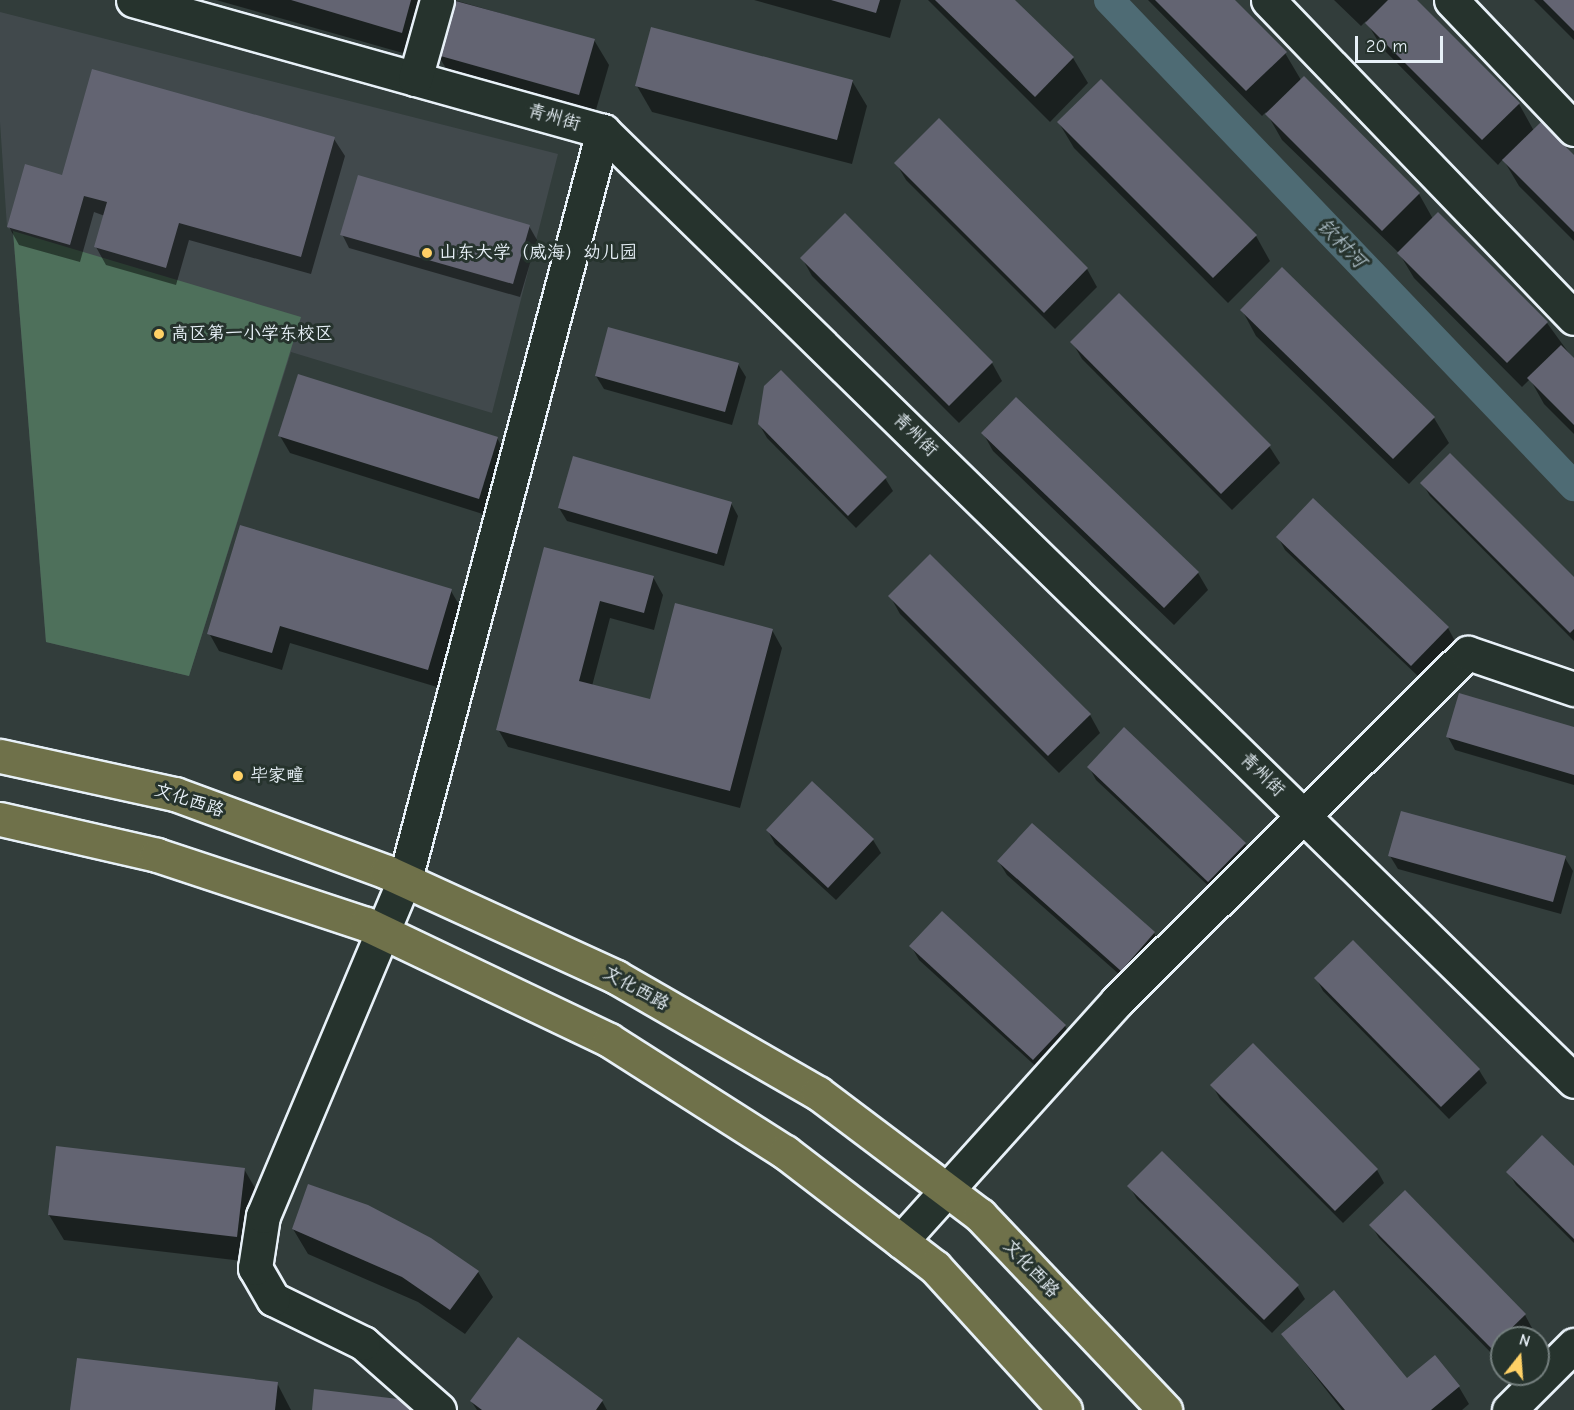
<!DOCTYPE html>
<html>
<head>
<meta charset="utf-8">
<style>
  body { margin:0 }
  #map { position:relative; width:1574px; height:1410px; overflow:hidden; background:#323d3b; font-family:"Comic Neue","LXGW WenKai TC",sans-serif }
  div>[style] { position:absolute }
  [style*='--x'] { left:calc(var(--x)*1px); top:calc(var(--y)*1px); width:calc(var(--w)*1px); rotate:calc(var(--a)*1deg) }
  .built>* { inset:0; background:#41494c }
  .green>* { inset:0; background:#4e705b }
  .shadow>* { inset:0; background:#0007 }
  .canal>* { height:30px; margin:-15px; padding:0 15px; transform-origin:15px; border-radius:15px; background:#4e6b74 }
  .building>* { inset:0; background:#636472 }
  .roads { filter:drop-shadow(2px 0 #e8f1f8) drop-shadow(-2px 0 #e8f1f8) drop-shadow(0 2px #e8f1f8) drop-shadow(0 -2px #e8f1f8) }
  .minor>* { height:33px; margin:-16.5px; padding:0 16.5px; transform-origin:16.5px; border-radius:16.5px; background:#26332d }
  .primary>* { height:33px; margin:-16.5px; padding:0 16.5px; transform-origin:16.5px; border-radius:16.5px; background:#6f714a }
  .dots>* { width:16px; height:16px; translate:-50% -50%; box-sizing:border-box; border:3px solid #26332d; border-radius:50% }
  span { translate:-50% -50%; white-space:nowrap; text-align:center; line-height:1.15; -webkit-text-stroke:6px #26332d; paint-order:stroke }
  .street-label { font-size:18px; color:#e8f1f8 }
  .poi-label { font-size:18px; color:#e8f1f8 }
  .left { translate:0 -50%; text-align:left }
  .water-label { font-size:20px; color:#aabbc3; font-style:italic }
  .north { position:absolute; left:1490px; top:1326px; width:60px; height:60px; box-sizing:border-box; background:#26332d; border:2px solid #747f7e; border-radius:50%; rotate:17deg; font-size:16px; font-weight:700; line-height:24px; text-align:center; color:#e8f1f8 }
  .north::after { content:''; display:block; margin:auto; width:21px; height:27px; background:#ffd166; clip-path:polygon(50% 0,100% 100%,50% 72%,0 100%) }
  .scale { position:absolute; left:1355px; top:36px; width:88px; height:27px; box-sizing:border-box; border:3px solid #e8f1f8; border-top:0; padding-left:8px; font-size:18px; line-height:21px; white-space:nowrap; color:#e8f1f8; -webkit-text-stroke:4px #26332d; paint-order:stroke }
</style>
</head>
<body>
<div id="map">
  <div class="built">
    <i style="clip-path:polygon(0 12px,558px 154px,492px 413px,291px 352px,189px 676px,46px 642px,13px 232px,7px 227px,0 122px)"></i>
  </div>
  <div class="green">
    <i style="clip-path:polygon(13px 231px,301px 317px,189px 676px,46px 642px)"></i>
  </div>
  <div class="shadow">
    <i style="clip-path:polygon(216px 0,425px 0,417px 57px)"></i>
    <i style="clip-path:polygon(454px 0,594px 40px,609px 65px,593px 120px,453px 80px,438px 55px)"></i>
    <i style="clip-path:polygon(754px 0,901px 0,890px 38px)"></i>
    <i style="clip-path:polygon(928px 0,1013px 0,1073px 58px,1088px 83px,1050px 122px)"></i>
    <i style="clip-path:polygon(1148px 0,1233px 0,1285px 53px,1301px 80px,1419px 194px,1433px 219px,1547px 323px,1574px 360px,1574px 434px,1544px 404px,1530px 379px,1522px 387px,1414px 278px,1399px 253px,1282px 140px,1266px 112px,1262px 116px)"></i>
    <i style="clip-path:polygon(1334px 0,1415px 0,1519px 104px,1534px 131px,1574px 158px,1574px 241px,1519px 186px,1503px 159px,1498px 165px,1382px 48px,1366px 21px,1361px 26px)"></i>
    <i style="clip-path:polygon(1534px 0,1574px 0,1574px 40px)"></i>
    <i style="clip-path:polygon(852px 81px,867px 106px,852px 164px,652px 112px,637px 86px)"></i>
    <i style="clip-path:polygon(939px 120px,1087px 269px,1097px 287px,1055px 329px,906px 180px,896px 163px)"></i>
    <i style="clip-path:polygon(1059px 123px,1256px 236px,1270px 261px,1228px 303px,1074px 148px)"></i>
    <i style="clip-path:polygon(334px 139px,345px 156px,311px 274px,189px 240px,176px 285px,106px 265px,96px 247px,105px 216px,94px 212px,80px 262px,19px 245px,9px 227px,63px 177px)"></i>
    <i style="clip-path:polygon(845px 215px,992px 363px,1002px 381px,959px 423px,812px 276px,802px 258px)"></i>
    <i style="clip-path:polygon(529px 226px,537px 240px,520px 297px,349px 248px,342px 234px)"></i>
    <i style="clip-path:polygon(1242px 310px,1434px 418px,1449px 443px,1409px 484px,1256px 336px)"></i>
    <i style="clip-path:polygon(1072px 342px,1269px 446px,1280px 463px,1232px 510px,1082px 359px)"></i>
    <i style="clip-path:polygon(738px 364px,746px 377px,732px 425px,604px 389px,596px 376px)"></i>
    <i style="clip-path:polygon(759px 424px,885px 478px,893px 491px,856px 528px,767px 438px)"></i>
    <i style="clip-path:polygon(983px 433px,1198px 573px,1208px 590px,1174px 625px,993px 451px)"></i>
    <i style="clip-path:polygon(280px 436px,497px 438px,507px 456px,489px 516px,290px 453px)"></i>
    <i style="clip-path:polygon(1422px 483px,1574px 579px,1574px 641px,1430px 496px)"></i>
    <i style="clip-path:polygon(731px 503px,738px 516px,724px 566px,567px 521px,559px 508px)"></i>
    <i style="clip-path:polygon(1278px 537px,1448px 628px,1455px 641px,1420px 678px,1285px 550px)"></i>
    <i style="clip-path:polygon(545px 549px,653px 577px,663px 595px,654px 630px,610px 618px,592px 686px,651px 701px,772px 630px,782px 648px,740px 808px,508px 747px,498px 729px)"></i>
    <i style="clip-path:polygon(451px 591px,461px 608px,437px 687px,290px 643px,282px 670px,219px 651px,209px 633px)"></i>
    <i style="clip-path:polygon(890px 596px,1090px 715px,1100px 733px,1059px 773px,900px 614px)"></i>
    <i style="clip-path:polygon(1574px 728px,1574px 785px,1455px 750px,1448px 737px)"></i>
    <i style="clip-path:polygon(1089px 767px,1245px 844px,1252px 857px,1217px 894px,1096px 780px)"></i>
    <i style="clip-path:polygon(812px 783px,873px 840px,881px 853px,836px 900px,775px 844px,768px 831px)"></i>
    <i style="clip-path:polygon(1032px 825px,1154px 933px,1162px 946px,1129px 983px,1007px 875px,999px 862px)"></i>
    <i style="clip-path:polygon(1390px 856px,1565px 858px,1573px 871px,1561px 914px,1398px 869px)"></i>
    <i style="clip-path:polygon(911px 946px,1065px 1026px,1072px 1039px,1042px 1072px,919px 960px)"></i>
    <i style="clip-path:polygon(1316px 978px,1479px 1070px,1487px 1083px,1449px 1119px,1323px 991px)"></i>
    <i style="clip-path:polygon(1212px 1085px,1377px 1170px,1384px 1183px,1343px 1223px,1220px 1099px)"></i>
    <i style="clip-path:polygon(1574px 1168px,1574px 1243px,1516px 1185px,1508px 1172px)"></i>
    <i style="clip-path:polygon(244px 1169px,259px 1195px,251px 1262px,64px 1240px,49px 1215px)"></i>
    <i style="clip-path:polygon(1129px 1186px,1297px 1286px,1305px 1299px,1272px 1333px,1137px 1199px)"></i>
    <i style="clip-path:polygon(1371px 1225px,1525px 1315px,1532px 1328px,1522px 1338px,1502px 1338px,1499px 1361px,1379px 1238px)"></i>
    <i style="clip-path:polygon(293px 1229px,478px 1272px,493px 1297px,465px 1334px,418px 1302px,308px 1254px)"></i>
    <i style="clip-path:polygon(1283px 1335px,1407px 1380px,1459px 1387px,1469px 1404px,1462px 1410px,1342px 1410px)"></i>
    <i style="clip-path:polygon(277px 1383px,291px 1410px,72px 1410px)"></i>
    <i style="clip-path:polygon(471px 1401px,602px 1401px,607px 1410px,477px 1410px)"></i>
  </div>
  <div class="canal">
    <i style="--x:1109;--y:0;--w:673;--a:46.27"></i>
  </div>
  <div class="building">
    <i style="clip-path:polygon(291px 0,411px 0,402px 33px)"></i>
    <i style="clip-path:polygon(452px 0,595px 39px,579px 95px,437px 55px)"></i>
    <i style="clip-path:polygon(831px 0,880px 0,876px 13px)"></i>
    <i style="clip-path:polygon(935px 0,1015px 0,1074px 57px,1035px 97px)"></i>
    <i style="clip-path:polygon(1155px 0,1235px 0,1287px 52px,1246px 91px)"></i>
    <i style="clip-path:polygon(1388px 0,1417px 0,1520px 103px,1482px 140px,1365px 23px)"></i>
    <i style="clip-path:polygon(1543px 0,1574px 0,1574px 31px)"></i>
    <i style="clip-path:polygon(651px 27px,853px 80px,837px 140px,635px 86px)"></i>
    <i style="clip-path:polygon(92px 69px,335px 137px,301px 257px,179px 223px,166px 268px,94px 247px,107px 202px,84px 196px,70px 245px,7px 227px,25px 164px,62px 175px)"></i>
    <i style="clip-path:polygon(1304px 76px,1420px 193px,1382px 231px,1265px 114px)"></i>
    <i style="clip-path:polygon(1101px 79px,1257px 235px,1213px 278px,1057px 122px)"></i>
    <i style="clip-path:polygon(939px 118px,1088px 268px,1044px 313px,894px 163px)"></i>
    <i style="clip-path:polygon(1541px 122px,1574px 155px,1574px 232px,1502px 160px)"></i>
    <i style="clip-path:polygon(358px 175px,530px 225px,513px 284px,340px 235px)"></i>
    <i style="clip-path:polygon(1438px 212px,1548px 322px,1507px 363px,1397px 253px)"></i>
    <i style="clip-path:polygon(845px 213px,993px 362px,949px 406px,800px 258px)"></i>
    <i style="clip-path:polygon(1282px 267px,1435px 417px,1393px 459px,1240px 310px)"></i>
    <i style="clip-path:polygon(1119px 293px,1271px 445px,1221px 494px,1070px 342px)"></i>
    <i style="clip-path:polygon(608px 327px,739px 363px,725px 412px,595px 376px)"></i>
    <i style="clip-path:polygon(1561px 345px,1574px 358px,1574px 425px,1527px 378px)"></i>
    <i style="clip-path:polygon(781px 370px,887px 477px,848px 516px,758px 424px,764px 386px)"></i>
    <i style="clip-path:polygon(298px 374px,498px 437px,479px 499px,278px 436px)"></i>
    <i style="clip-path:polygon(1016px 397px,1199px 572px,1164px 608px,981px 433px)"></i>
    <i style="clip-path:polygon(1450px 453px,1574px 577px,1574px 629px,1570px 633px,1420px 483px)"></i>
    <i style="clip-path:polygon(573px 456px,732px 502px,717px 554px,558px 508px)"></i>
    <i style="clip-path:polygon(1313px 498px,1449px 627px,1411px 666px,1276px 537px)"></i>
    <i style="clip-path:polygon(240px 525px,452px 589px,428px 670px,280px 626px,272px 653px,207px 634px)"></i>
    <i style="clip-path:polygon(544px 547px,654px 576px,644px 613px,600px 601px,579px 681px,650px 699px,675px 603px,773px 629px,730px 791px,496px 730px)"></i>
    <i style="clip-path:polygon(930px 554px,1091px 714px,1048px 756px,888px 596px)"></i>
    <i style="clip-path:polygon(1459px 693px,1574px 727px,1574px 775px,1446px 737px)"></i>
    <i style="clip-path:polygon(1124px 727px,1246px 843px,1208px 882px,1087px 767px)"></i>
    <i style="clip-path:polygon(812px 781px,874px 839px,828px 888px,766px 830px)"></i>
    <i style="clip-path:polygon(1401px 811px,1566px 856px,1553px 902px,1388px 856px)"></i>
    <i style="clip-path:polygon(1032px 823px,1155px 932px,1121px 971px,997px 861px)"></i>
    <i style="clip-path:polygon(942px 911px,1066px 1025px,1033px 1060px,909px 946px)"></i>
    <i style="clip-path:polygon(1353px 940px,1480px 1069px,1441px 1107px,1314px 978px)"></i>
    <i style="clip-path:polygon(1253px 1043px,1378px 1169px,1335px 1211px,1210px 1085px)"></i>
    <i style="clip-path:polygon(1542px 1135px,1574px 1166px,1574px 1239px,1506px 1172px)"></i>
    <i style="clip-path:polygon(56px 1146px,245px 1168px,237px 1237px,48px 1215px)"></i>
    <i style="clip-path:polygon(1162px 1151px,1299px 1285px,1264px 1320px,1127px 1186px)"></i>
    <i style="clip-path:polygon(308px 1184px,368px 1205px,431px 1238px,479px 1271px,450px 1310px,402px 1277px,292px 1229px)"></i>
    <i style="clip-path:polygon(1405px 1190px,1526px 1314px,1491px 1348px,1369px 1225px)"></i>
    <i style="clip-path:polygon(1334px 1290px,1407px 1378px,1435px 1355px,1460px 1386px,1431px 1410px,1345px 1410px,1281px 1334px)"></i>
    <i style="clip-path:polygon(518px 1337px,603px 1400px,596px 1410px,482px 1410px,470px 1401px)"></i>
    <i style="clip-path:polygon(77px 1358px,278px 1382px,275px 1410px,70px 1410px)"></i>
    <i style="clip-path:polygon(314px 1389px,415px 1401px,414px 1410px,312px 1410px)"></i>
  </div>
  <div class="roads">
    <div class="minor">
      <i style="--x:133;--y:0;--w:488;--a:15.6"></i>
      <i style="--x:603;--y:131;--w:1358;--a:44.37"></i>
      <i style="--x:1268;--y:0;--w:441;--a:46.1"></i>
      <i style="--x:1451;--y:0;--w:178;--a:46.4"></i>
      <i style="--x:415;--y:79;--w:82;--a:-74.4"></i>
      <i style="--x:901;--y:1241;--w:323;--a:-48"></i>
      <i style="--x:1117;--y:1001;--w:494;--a:-44.8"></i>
      <i style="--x:1468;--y:653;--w:112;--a:18.8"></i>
      <i style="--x:439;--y:1410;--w:101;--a:-138.6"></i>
      <i style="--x:363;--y:1343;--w:100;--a:-153.9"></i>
      <i style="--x:273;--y:1299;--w:36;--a:-120"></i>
      <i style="--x:255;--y:1268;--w:53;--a:-81.3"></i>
      <i style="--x:263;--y:1216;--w:366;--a:-67.2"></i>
      <i style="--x:405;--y:879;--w:774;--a:-75.17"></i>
      <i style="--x:1509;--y:1410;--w:92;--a:-45"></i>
    </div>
    <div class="primary">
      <i style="--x:0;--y:756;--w:179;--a:12.3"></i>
      <i style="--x:175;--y:794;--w:226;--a:20.2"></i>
      <i style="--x:387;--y:872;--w:252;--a:24.6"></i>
      <i style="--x:616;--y:977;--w:233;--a:29.9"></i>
      <i style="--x:818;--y:1093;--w:203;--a:37"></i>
      <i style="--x:980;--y:1215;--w:269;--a:46.5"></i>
      <i style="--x:0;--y:819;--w:161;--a:12.9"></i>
      <i style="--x:157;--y:855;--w:220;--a:18.3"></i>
      <i style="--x:366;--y:924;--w:269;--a:25.5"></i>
      <i style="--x:609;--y:1040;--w:209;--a:32.5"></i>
      <i style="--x:785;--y:1152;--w:189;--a:37.5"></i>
      <i style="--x:935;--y:1267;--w:193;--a:47.7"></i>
    </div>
  </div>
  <div class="dots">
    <i style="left:427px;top:253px;background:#ffd166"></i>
    <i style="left:159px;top:334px;background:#ffd166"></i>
    <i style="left:238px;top:776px;background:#ffd166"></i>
  </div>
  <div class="street-label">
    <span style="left:554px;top:118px;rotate:16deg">青州街</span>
    <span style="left:915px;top:435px;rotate:44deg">青州街</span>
    <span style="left:1262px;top:775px;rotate:44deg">青州街</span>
    <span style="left:189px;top:801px;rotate:18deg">文化西路</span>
    <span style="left:636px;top:989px;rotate:29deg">文化西路</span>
    <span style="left:1031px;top:1269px;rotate:47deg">文化西路</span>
  </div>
  <div class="poi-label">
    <span class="left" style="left:439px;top:253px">山东大学（威海）幼儿园</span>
    <span class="left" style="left:171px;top:334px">高区第一小学东校区</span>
    <span class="left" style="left:250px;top:776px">毕家疃</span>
  </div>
  <div class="water-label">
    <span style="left:1342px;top:243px;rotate:46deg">钦村河</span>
  </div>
  <div class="north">N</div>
  <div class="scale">20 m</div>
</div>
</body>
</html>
